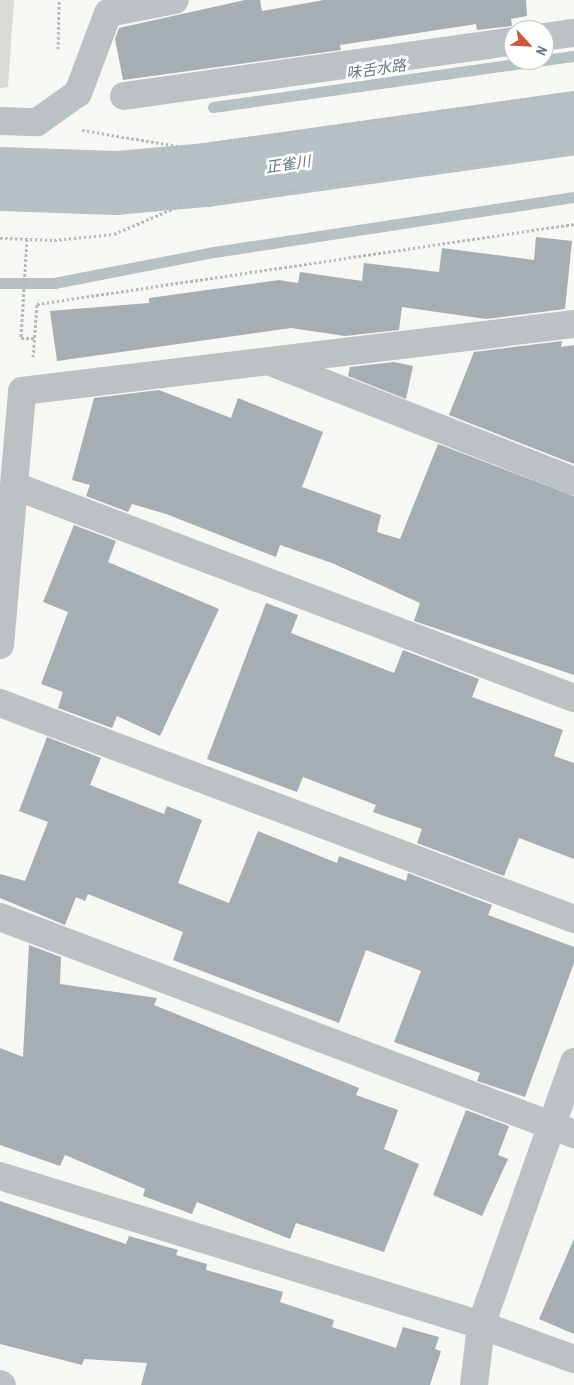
<!DOCTYPE html>
<html>
<head>
<meta charset="utf-8">
<style>
  body { margin:0 }
  #map { position:relative; width:574px; height:1385px; overflow:hidden; background:#f7f7f4; font-family:"Archivo Narrow","Noto Sans JP",sans-serif }
  div>[style] { position:absolute }
  [style*='--x'] { left:calc(var(--x)*1px); top:calc(var(--y)*1px); width:calc(var(--w)*1px); rotate:calc(var(--a)*1deg) }
  .green>* { inset:0; background:#d7dbd4 }
  .stream>* { height:11px; margin:-5.5px; padding:0 5.5px; transform-origin:5.5px; border-radius:5.5px; background:#b5c1c4 }
  .river>* { height:64px; margin:-32px; padding:0 32px; transform-origin:32px; border-radius:32px; background:#b5c1c4 }
  .building>* { inset:0; background:#a6adb3 }
  .path>* { height:3px; margin-top:-1.5px; transform-origin:0; background:repeating-linear-gradient(90deg,#b7babc 0 2.5px,transparent 0 5px) }
  .street>* { height:28px; margin:-14px; padding:0 14px; transform-origin:14px; border-radius:14px; background:#bcc1c4 }
  span { translate:-50% -50%; white-space:nowrap; text-align:center; line-height:1.15; -webkit-text-stroke:5px #fff; paint-order:stroke }
  .water-label { font-size:15px; color:#65797e; font-style:italic }
  .north { position:absolute; left:504px; top:20px; width:50px; height:50px; box-sizing:border-box; background:#fff; border:1px solid #c3c9cd; border-radius:50%; rotate:115deg; font-size:14px; font-weight:700; line-height:20px; text-align:center; color:#697882 }
  .north::after { content:''; display:block; margin:auto; width:18px; height:22px; background:#cf553c; clip-path:polygon(50% 0,100% 100%,50% 72%,0 100%) }
</style>
</head>
<body>
<div id="map">
  <div class="green">
    <i style="clip-path:polygon(0 0,14px 0,8px 87px,0 88px)"></i>
  </div>
  <div class="stream">
    <i style="--x:544;--y:60;--w:30;--a:-8"></i>
    <i style="--x:213;--y:107;--w:334;--a:-8.1"></i>
    <i style="--x:0;--y:283;--w:54;--a:0"></i>
    <i style="--x:54;--y:283;--w:163;--a:-11"></i>
    <i style="--x:214;--y:252;--w:364;--a:-8.7"></i>
  </div>
  <div class="river">
    <i style="--x:0;--y:179;--w:116;--a:2"></i>
    <i style="--x:116;--y:183;--w:90;--a:-5.1"></i>
    <i style="--x:206;--y:175;--w:372;--a:-8"></i>
  </div>
  <div class="building">
    <i style="clip-path:polygon(245px 0,260px 0,262px 11px,324px 0,526px 0,527px 16px,511px 19px,512px 26px,477px 30px,476px 24px,340px 45px,341px 50px,123px 80px,115px 39px,119px 28px)"></i>
    <i style="clip-path:polygon(536px 237px,572px 241px,565px 309px,486px 319px,402px 307px,399px 330px,345px 336px,291px 328px,57px 361px,50px 311px,149px 303px,149px 298px,279px 280px,298px 283px,300px 272px,362px 281px,364px 263px,439px 272px,442px 248px,534px 260px)"></i>
    <i style="clip-path:polygon(562px 341px,561px 347px,574px 345px,574px 464px,449px 415px,474px 352px)"></i>
    <i style="clip-path:polygon(394px 362px,413px 366px,406px 399px,348px 376px,350px 367px)"></i>
    <i style="clip-path:polygon(159px 390px,231px 418px,238px 398px,323px 432px,302px 487px,381px 515px,377px 532px,400px 539px,438px 444px,574px 496px,574px 675px,414px 621px,420px 603px,332px 563px,280px 545px,276px 557px,166px 514px,132px 504px,128px 512px,86px 496px,90px 485px,72px 480px,94px 398px)"></i>
    <i style="clip-path:polygon(74px 525px,116px 541px,108px 562px,219px 609px,160px 736px,117px 716px,112px 728px,58px 708px,63px 692px,41px 684px,68px 612px,43px 602px)"></i>
    <i style="clip-path:polygon(266px 603px,298px 615px,291px 633px,394px 673px,403px 650px,479px 679px,472px 697px,563px 730px,554px 756px,574px 763px,574px 859px,519px 838px,504px 876px,417px 843px,422px 829px,373px 812px,376px 805px,303px 777px,297px 792px,207px 759px)"></i>
    <i style="clip-path:polygon(47px 737px,101px 758px,90px 785px,164px 814px,167px 806px,202px 820px,178px 883px,229px 903px,258px 831px,337px 863px,339px 856px,406px 881px,408px 873px,492px 905px,488px 915px,574px 947px,574px 963px,525px 1097px,477px 1081px,480px 1073px,394px 1042px,421px 971px,366px 950px,339px 1023px,173px 960px,183px 932px,88px 894px,85px 901px,76px 897px,65px 925px,0 898px,0 874px,25px 881px,48px 822px,19px 811px)"></i>
    <i style="clip-path:polygon(29px 945px,61px 957px,60px 984px,157px 998px,154px 1005px,359px 1088px,356px 1095px,398px 1110px,384px 1149px,419px 1164px,384px 1252px,296px 1223px,290px 1239px,197px 1202px,192px 1214px,143px 1196px,145px 1189px,65px 1155px,60px 1166px,0 1145px,0 1048px,23px 1057px)"></i>
    <i style="clip-path:polygon(466px 1110px,509px 1126px,498px 1155px,508px 1159px,482px 1216px,433px 1195px)"></i>
    <i style="clip-path:polygon(0 1201px,126px 1244px,129px 1236px,178px 1250px,176px 1255px,207px 1264px,206px 1270px,283px 1292px,280px 1302px,334px 1320px,332px 1327px,396px 1348px,403px 1327px,439px 1337px,435px 1349px,441px 1351px,430px 1385px,141px 1385px,147px 1363px,84px 1359px,82px 1365px,0 1344px)"></i>
    <i style="clip-path:polygon(574px 1239px,574px 1334px,539px 1319px)"></i>
  </div>
  <div class="path">
    <i style="--x:58;--y:49;--w:49;--a:-88.8"></i>
    <i style="--x:82;--y:130;--w:103;--a:9.5"></i>
    <i style="--x:184;--y:147;--w:394;--a:-8"></i>
    <i style="--x:0;--y:238;--w:54;--a:2.1"></i>
    <i style="--x:54;--y:240;--w:60;--a:-5.7"></i>
    <i style="--x:114;--y:234;--w:71;--a:-23.3"></i>
    <i style="--x:179;--y:206;--w:399;--a:-8.1"></i>
    <i style="--x:27;--y:239;--w:99;--a:93.5"></i>
    <i style="--x:21;--y:338;--w:13;--a:0"></i>
    <i style="--x:33;--y:357;--w:53;--a:-85.7"></i>
    <i style="--x:37;--y:304;--w:543;--a:-8.47"></i>
  </div>
  <div class="street">
    <i style="--x:544;--y:37;--w:30;--a:-8"></i>
    <i style="--x:124;--y:96;--w:394;--a:-8"></i>
    <i style="--x:0;--y:121;--w:37;--a:2"></i>
    <i style="--x:37;--y:122;--w:50;--a:-35.3"></i>
    <i style="--x:78;--y:93;--w:85;--a:-69.4"></i>
    <i style="--x:108;--y:13;--w:68;--a:-11"></i>
    <i style="--x:273;--y:363;--w:323;--a:21.4"></i>
    <i style="--x:15;--y:486;--w:598;--a:20.77"></i>
    <i style="--x:0;--y:645;--w:255;--a:-85"></i>
    <i style="--x:22;--y:391;--w:556;--a:-6.92"></i>
    <i style="--x:0;--y:703;--w:613;--a:20.62"></i>
    <i style="--x:0;--y:917;--w:614;--a:20.71"></i>
    <i style="--x:0;--y:1176;--w:504;--a:17.21"></i>
    <i style="--x:481;--y:1325;--w:99;--a:20.1"></i>
    <i style="--x:0;--y:1384;--w:2;--a:27"></i>
    <i style="--x:474;--y:1385;--w:60;--a:-83.3"></i>
    <i style="--x:481;--y:1325;--w:279;--a:-70.5"></i>
  </div>
  <div class="water-label">
    <span style="left:376px;top:69px;rotate:-8deg">味舌水路</span>
    <span style="left:288px;top:164px;rotate:-8deg">正雀川</span>
  </div>
  <div class="north">N</div>
</div>
</body>
</html>
